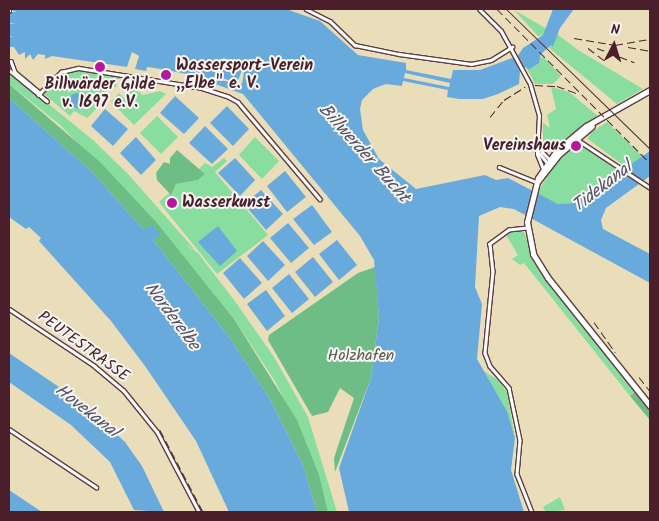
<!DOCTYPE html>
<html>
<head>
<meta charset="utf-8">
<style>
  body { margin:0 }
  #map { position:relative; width:659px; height:521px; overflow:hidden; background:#e9deb9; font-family:Kalam,sans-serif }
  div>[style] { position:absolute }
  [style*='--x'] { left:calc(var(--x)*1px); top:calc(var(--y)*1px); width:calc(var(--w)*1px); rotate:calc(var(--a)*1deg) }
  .green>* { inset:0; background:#88dd9f }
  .forest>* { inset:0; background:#6ebc86 }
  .water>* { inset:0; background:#69aadd }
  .pier>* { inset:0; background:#e9deb9 }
  .roads { filter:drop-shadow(1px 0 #623c40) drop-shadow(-1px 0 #623c40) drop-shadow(0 1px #623c40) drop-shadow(0 -1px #623c40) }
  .minor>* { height:2.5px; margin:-1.25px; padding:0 1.25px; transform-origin:1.25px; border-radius:1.25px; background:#fff }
  .tertiary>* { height:3px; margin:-1.5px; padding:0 1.5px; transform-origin:1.5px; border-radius:1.5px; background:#fff }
  .primary>* { height:5px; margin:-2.5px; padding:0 2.5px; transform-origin:2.5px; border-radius:2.5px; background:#fff }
  .tram>* { height:1px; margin:-0.5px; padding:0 0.5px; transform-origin:0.5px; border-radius:0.5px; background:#4a1f2b }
  .rail>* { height:1px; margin-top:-0.5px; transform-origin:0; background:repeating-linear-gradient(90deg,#4a1f2b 0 8px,transparent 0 12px) }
  .dots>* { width:14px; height:14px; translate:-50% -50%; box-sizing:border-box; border:2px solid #f6f6f2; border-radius:50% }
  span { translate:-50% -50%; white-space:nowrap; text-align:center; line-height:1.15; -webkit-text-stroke:4px #f6f6f2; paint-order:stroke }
  .poi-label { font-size:16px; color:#4a1f2b; font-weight:700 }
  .left { translate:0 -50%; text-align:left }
  .right { translate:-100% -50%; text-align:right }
  .street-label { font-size:16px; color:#4a1f2b }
  .park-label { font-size:16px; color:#5d584e }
  .water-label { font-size:18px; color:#555069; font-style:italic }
  .frame { position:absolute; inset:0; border:10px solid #4a1f2b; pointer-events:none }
  .north { position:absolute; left:589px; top:20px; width:50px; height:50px; -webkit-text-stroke:4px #f6f6f2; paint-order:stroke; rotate:5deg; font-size:14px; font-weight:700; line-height:20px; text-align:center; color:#4a1f2b }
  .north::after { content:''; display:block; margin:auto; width:18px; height:22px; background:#4a1f2b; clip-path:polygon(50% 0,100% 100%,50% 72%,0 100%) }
</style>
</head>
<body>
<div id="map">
  <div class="green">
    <i style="clip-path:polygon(514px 10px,547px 29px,543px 35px,538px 36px)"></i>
    <i style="clip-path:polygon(557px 34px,578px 50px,643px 89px,617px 104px,548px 47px)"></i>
    <i style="clip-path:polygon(543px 56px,561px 76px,553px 84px,535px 84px,528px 70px)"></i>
    <i style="clip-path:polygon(78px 69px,126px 77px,115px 80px,117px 86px,104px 92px,102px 103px,87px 118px,74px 111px,70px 116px,43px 93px,61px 74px)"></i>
    <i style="clip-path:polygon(9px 72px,93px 140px,128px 174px,195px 250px,181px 242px,198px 253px,237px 304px,274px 357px,308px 417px,337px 512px,328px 512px,307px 445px,275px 381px,234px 319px,158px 224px,59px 124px,9px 84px)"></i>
    <i style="clip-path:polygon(129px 84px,143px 95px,160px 91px,166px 94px,134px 125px,111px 102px,119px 93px,128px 102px,131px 98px,125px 89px)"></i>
    <i style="clip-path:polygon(551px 87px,569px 92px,598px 116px,550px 149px,543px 146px,543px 123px,550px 128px,547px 115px,556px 109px)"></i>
    <i style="clip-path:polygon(157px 116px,178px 137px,161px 154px,140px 133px)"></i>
    <i style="clip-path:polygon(607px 122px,643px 157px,627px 168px,588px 139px,590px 133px)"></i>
    <i style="clip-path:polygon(255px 137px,279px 161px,262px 179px,239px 155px)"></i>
    <i style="clip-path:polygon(578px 143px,621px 172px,575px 203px,558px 204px,537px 194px,552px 167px)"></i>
    <i style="clip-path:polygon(224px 158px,227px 161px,215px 172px,268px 235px,217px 274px,159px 202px,169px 193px,171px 194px,176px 184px,198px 180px,205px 174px,199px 169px,205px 163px,212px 167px)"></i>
    <i style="clip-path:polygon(513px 230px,523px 230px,541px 274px,636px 392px,630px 396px,524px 263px,520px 265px,512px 259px,518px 255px,506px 235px)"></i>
    <i style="clip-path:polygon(484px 371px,498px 380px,507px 392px,515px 438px,507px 411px)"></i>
    <i style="clip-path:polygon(560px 497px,565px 510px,546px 512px,543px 507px)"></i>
  </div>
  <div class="forest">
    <i style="clip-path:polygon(9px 84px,100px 162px,158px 224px,234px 319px,297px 420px,319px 475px,328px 512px,317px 512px,302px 463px,271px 401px,229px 337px,153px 240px,159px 234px,144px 230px,92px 172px,9px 98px)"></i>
    <i style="clip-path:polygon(177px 150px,205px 174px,198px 180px,176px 184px,171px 195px,157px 180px,156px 173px,164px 162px,170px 164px,170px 158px)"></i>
    <i style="clip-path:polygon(375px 267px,379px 317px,371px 378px,335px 472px,334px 458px,354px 398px,340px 388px,328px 412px,312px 416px,268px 340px,269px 335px,358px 273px)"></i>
    <i style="clip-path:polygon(636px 392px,650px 410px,650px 420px,630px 396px)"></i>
  </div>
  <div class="water">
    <i style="clip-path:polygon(evenodd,9px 9px,286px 9px,320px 21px,358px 55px,406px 63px,406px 70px,451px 79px,453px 70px,480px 70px,512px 58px,515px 60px,523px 48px,543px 35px,553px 9px,574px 9px,560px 28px,553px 47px,551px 45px,541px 54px,539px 63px,528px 70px,526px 67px,520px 71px,519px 84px,498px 94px,483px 99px,459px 99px,447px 97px,448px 90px,403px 81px,402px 86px,386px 84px,373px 89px,362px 100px,360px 109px,363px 130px,379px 159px,416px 189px,485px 175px,496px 180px,508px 178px,558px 204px,575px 203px,650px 151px,650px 176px,606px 208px,601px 220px,603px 229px,650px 254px,650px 283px,514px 209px,500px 207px,479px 216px,475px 287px,482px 304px,477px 359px,507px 411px,515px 438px,511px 470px,524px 512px,349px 512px,339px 468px,371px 378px,379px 317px,374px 260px,360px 236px,243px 94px,187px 74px,155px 68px,147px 67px,146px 71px,135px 69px,139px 56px,132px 52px,127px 67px,52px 56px,45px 59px,45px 55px,38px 54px,33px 60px,30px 54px,25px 59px,25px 52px,19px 55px,14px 47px,9px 47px,9px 37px,14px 37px,9px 36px,9px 24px,16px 24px,9px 23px,9px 12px,17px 12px,9px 9px,405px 73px,450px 83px,449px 87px,404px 78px,405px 73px)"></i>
    <i style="clip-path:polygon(76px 93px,91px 95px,93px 97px,77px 109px,69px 102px,71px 95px)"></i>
    <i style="clip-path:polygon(175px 96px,199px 118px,184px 134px,160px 113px)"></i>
    <i style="clip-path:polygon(9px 98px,92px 172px,144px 230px,152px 225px,160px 235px,153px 240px,229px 337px,271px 401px,302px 463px,317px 512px,229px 512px,196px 441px,145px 366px,111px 321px,39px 241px,41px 238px,29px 227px,26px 229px,9px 217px)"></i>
    <i style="clip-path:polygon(227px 106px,249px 129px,233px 146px,210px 123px)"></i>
    <i style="clip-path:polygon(105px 109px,128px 129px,113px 146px,91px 126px)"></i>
    <i style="clip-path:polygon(205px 126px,228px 149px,212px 164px,189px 143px)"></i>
    <i style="clip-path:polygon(136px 137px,156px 160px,141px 175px,120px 153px)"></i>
    <i style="clip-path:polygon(235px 158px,255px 180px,240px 196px,218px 173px)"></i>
    <i style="clip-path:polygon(285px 171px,306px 197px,287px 212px,267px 186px)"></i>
    <i style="clip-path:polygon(261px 190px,283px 214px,266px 230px,244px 204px)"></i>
    <i style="clip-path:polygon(312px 205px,332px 232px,314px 245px,293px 219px)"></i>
    <i style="clip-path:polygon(288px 223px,309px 248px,291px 263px,270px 238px)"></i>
    <i style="clip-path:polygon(218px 226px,237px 251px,220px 266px,198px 242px)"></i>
    <i style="clip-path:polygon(337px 240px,357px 265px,339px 280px,319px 254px)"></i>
    <i style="clip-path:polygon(263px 241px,285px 265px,268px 281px,247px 256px)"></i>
    <i style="clip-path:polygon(313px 257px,333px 282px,315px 297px,295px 272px)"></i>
    <i style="clip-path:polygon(240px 258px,262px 283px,244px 299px,223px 273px)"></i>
    <i style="clip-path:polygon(289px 274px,309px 299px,292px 313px,272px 288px)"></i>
    <i style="clip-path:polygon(266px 290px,285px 316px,267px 331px,247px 304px)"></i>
    <i style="clip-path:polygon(9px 353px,84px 404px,125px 442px,142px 466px,164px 512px,134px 510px,110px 462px,71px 425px,9px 382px)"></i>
    <i style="clip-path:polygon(9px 490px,42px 512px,9px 512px)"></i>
  </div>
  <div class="pier">
    <i style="clip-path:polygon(223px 58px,230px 60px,224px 60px,223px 63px,229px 66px,223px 65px,219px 77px,237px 83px,244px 65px,237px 61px,253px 67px,245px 66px,242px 84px,213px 79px)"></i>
  </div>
  <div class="roads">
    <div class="minor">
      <i style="--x:306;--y:9;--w:27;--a:27"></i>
      <i style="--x:330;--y:21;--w:35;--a:44"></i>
      <i style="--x:355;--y:45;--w:45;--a:11.6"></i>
      <i style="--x:399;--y:54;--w:73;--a:7.9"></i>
      <i style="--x:471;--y:64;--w:20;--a:-11"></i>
      <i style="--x:491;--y:60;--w:25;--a:-32"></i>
      <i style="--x:9;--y:11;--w:2;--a:-90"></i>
      <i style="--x:11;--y:61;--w:12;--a:70"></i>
      <i style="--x:15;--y:72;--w:33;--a:40"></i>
      <i style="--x:9;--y:70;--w:49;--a:39.2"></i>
      <i style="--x:38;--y:95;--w:33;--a:-45"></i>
      <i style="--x:61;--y:72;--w:18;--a:-13"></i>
      <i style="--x:79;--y:68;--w:125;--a:9.2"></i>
      <i style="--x:202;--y:88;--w:28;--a:18"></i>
      <i style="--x:229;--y:97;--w:10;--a:29"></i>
      <i style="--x:238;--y:102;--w:127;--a:49.8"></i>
      <i style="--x:499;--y:167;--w:40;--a:22"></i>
      <i style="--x:527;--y:228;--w:18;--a:174"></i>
      <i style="--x:509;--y:230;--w:24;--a:144"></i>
      <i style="--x:490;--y:244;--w:27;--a:84"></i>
      <i style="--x:493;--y:271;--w:82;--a:95.6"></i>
      <i style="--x:485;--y:353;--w:14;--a:69"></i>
      <i style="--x:490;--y:366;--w:29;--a:49"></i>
      <i style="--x:509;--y:388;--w:53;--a:78.1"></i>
      <i style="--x:520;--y:440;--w:34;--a:95"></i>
      <i style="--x:517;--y:474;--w:41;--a:68.5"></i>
      <i style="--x:9;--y:429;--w:105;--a:33.7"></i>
    </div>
    <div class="tertiary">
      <i style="--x:479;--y:9;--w:31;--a:45"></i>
      <i style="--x:501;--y:31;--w:60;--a:61.3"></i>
      <i style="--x:530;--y:84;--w:32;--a:74"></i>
      <i style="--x:539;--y:115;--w:39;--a:93"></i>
      <i style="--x:537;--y:154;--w:16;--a:68"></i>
      <i style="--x:576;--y:139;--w:89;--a:33.5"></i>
      <i style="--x:539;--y:144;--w:9;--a:69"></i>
      <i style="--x:542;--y:152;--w:13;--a:45"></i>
      <i style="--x:538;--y:152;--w:16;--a:50"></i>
      <i style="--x:9;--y:309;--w:101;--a:33.7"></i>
      <i style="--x:93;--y:365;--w:39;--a:40"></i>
      <i style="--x:123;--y:390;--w:54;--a:51"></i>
      <i style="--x:157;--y:432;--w:90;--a:62.3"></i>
    </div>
    <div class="primary">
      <i style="--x:650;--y:90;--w:73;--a:150.6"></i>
      <i style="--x:586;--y:126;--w:38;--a:140"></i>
      <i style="--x:557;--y:150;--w:34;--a:124"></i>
      <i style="--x:538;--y:178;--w:45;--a:104"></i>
      <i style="--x:527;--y:222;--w:33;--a:79"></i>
      <i style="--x:533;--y:254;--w:28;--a:58"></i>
      <i style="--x:548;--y:278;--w:164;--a:51.4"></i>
      <i style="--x:537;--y:182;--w:36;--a:-52"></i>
      <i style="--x:559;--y:154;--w:43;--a:-40.3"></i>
    </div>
  </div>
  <div class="tram">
    <i style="--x:506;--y:9;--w:201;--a:44.2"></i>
  </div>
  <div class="rail">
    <i style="--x:497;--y:9;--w:217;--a:45.2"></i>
    <i style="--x:574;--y:38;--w:42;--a:9.7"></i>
    <i style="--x:615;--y:45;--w:36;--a:-10"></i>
    <i style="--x:628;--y:47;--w:22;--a:10"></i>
    <i style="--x:588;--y:48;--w:20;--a:37"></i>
    <i style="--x:597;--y:48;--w:40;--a:21"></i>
    <i style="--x:535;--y:85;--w:22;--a:3"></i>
    <i style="--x:557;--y:86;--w:23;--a:20"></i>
    <i style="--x:490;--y:117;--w:22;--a:-51"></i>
    <i style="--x:504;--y:100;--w:25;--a:-32"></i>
    <i style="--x:594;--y:322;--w:37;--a:55"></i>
    <i style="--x:639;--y:377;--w:18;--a:52"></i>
    <i style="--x:160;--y:430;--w:93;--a:62.3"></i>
  </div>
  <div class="dots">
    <i style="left:100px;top:67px;background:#b5179e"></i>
    <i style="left:166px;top:75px;background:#b5179e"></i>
    <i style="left:576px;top:146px;background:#b5179e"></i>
    <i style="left:172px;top:203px;background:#b5179e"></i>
  </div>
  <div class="poi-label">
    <span class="left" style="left:176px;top:75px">Wassersport-Verein<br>„Elbe" e. V.</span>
    <span style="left:100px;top:94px">Billwärder Gilde<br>v. 1697 e.V.</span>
    <span class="right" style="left:566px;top:146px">Vereinshaus</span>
    <span class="left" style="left:182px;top:203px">Wasserkunst</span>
  </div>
  <div class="street-label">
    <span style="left:83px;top:347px;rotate:36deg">PEUTESTRASSE</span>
  </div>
  <div class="park-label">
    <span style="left:361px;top:356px">Holzhafen</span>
  </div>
  <div class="water-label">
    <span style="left:363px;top:154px;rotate:48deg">Billwerder Bucht</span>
    <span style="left:603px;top:188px;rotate:-38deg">Tidekanal</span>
    <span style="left:171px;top:317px;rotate:53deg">Norderelbe</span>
    <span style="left:86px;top:412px;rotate:38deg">Hovekanal</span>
  </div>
  <div class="frame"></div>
  <div class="north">N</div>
</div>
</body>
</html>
